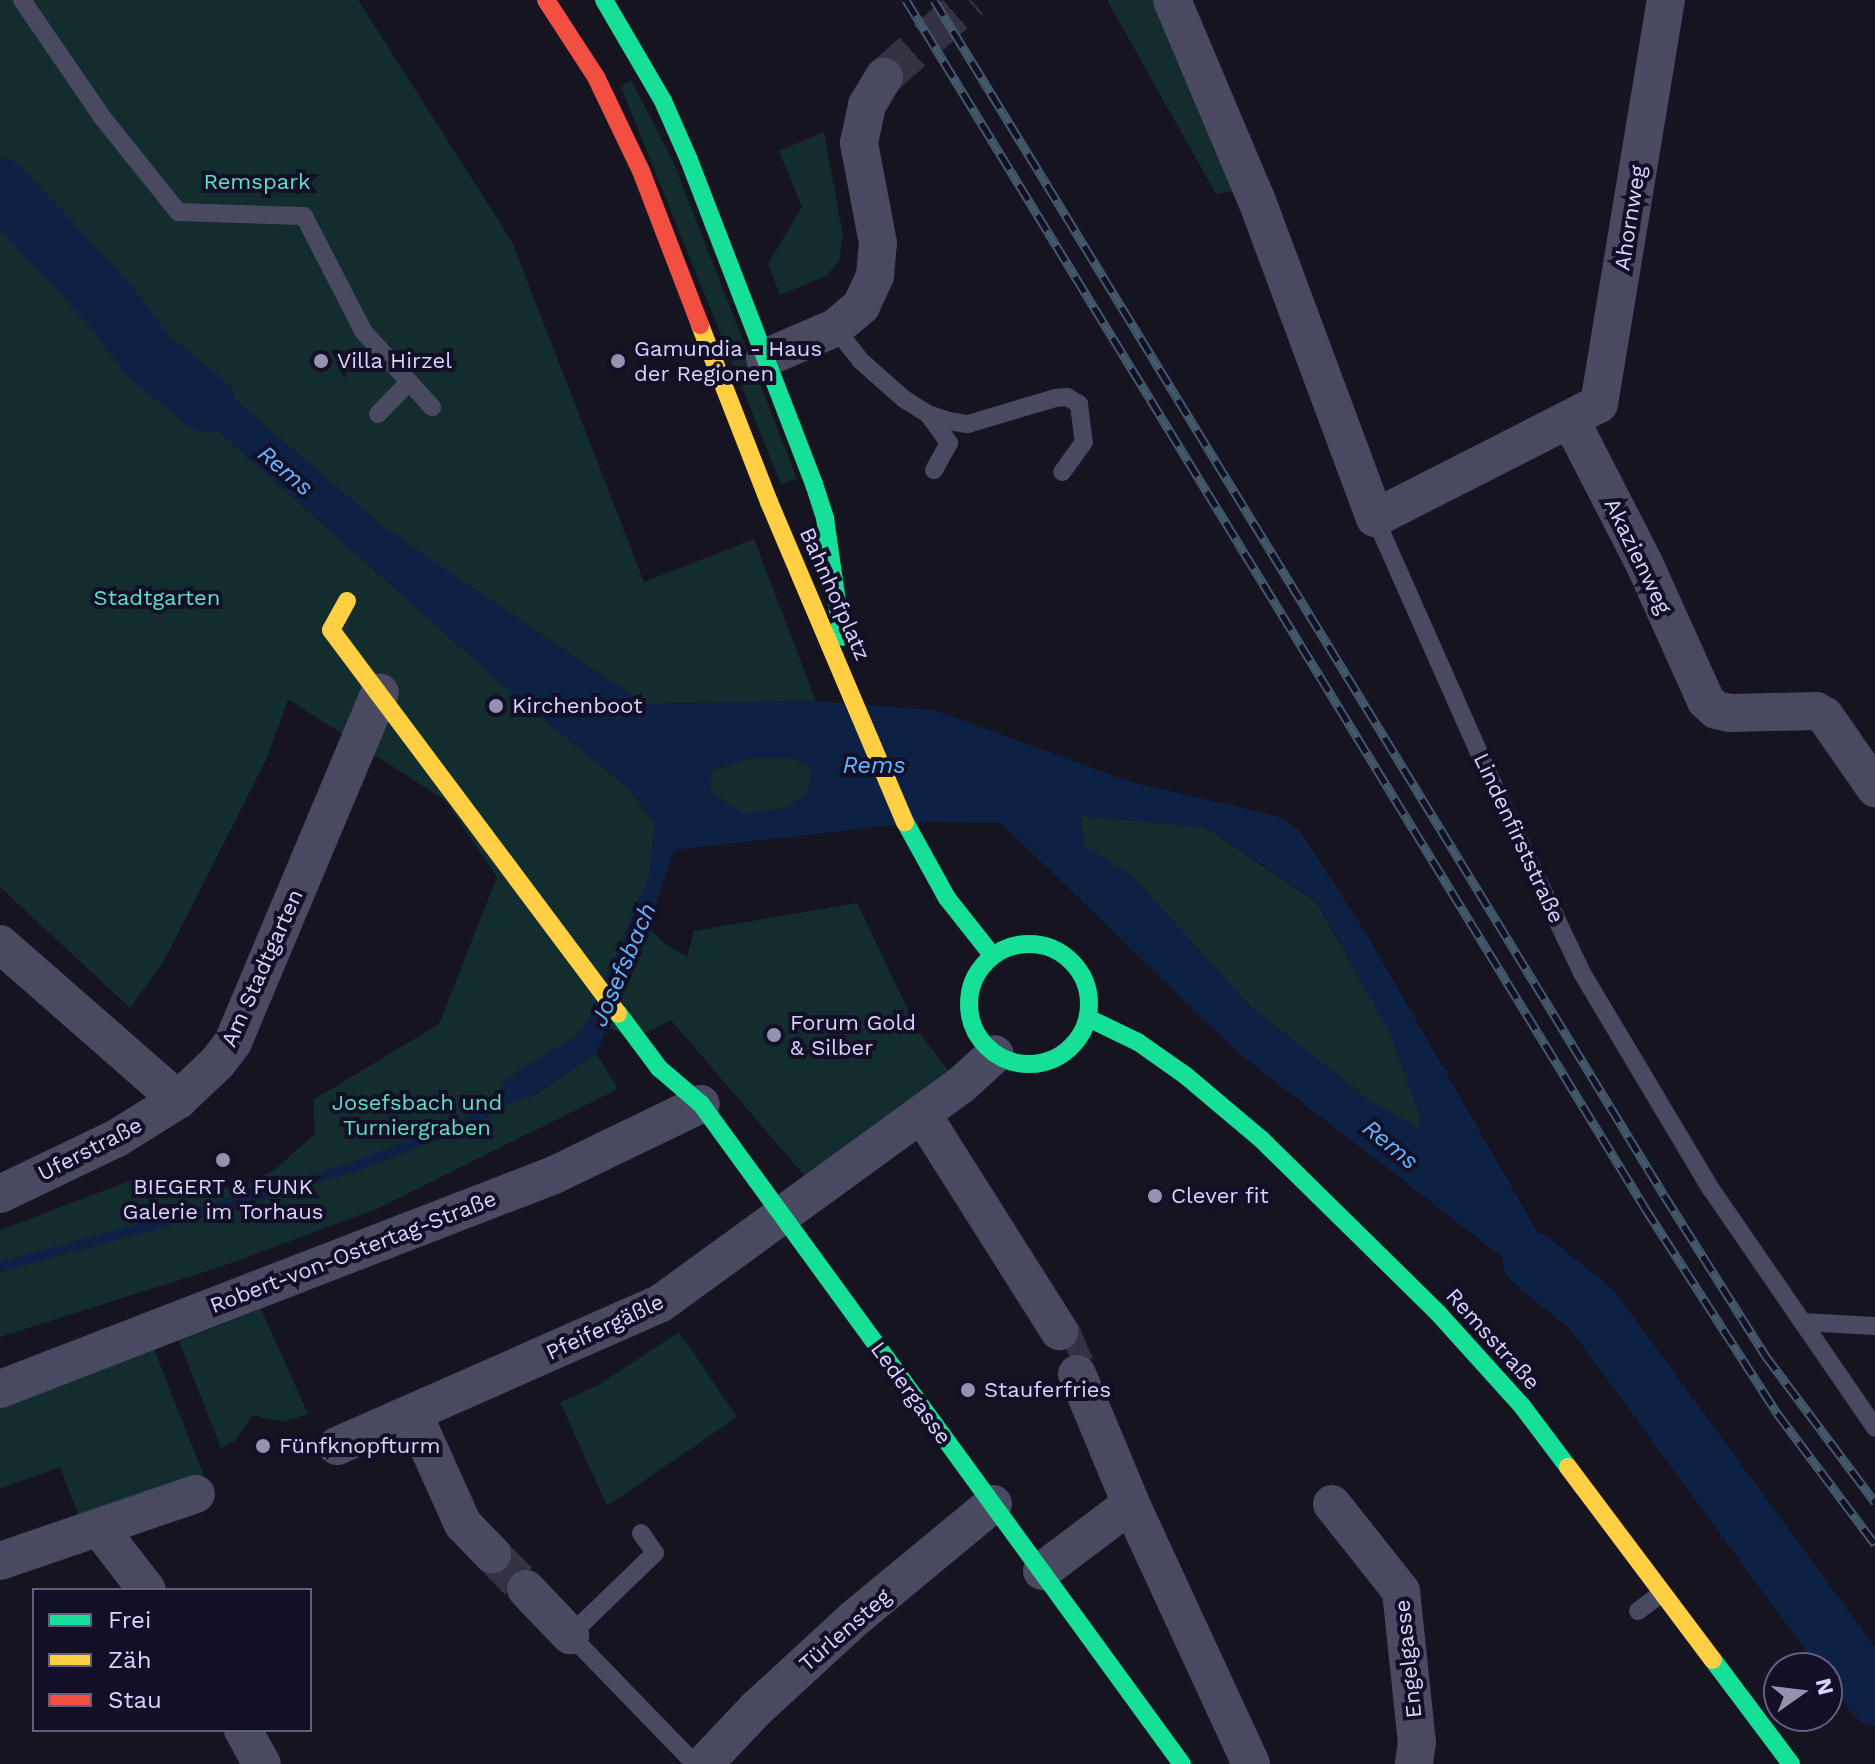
<!DOCTYPE html>
<html>
<head>
<meta charset="utf-8">
<style>
  body { margin:0 }
  #map { position:relative; width:1875px; height:1764px; overflow:hidden; background:#161421; font-family:"Work Sans",sans-serif }
  div>[style] { position:absolute }
  [style*='--x'] { left:calc(var(--x)*1px); top:calc(var(--y)*1px); width:calc(var(--w)*1px); rotate:calc(var(--a)*1deg) }
  .green>* { inset:0; background:#132c2d }
  .water>* { inset:0; background:#0d2144 }
  .stream>* { height:10px; margin:-5px; padding:0 5px; transform-origin:5px; border-radius:5px; background:#0d2144 }
  .river>* { height:58px; margin:-29px; padding:0 29px; transform-origin:29px; border-radius:29px; background:#0d2144 }
  .street-tunnel>* { height:38px; margin-top:-19px; transform-origin:0; background:repeating-linear-gradient(90deg,#333142 0 38px,transparent 0 57px) }
  .lane>* { height:18px; margin:-9px; padding:0 9px; transform-origin:9px; border-radius:9px; background:#4a4962 }
  .street>* { height:38px; margin:-19px; padding:0 19px; transform-origin:19px; border-radius:19px; background:#4a4962 }
  .fast>* { height:18px; margin:-9px; padding:0 9px; transform-origin:9px; border-radius:9px; background:#16e098 }
  .fast>.ring { margin:-9px; padding:0; box-sizing:content-box; background:none; border:18px solid #16e098; border-radius:50% }
  .slow>* { height:18px; margin:-9px; padding:0 9px; transform-origin:9px; border-radius:9px; background:#ffcf43 }
  .jam>* { height:18px; margin:-9px; padding:0 9px; transform-origin:9px; border-radius:9px; background:#f24e42 }
  .rail>* { height:9px; margin-top:-4.5px; transform-origin:0; background:repeating-linear-gradient(90deg,#130f26 0 18px,#43596b 0 36px); box-sizing:border-box; border-block:2px solid #43596b }
  .dots>* { width:22px; height:22px; translate:-50% -50%; box-sizing:border-box; border:4px solid #130f26; border-radius:50% }
  span { translate:-50% -50%; white-space:nowrap; text-align:center; line-height:1.15; -webkit-text-stroke:8px #130f26; paint-order:stroke }
  .park-label { font-size:22px; color:#5fe0c0 }
  .street-label { font-size:22px; color:#d9d4ff }
  .poi-label { font-size:22px; color:#d9d4ff }
  .left { translate:0 -50%; text-align:left }
  .water-label { font-size:24px; color:#62b6ff; font-style:italic }
  .legend { position:absolute; left:32px; top:1588px; width:280px; height:144px; box-sizing:border-box; background:#130f26; border:2px solid #625e7d; margin:0; padding:10px 14px; list-style:none; font-size:24px; color:#d9d4ff }
  .legend li { display:flex; align-items:center; gap:16px; height:40px }
  .legend b { width:40px; border:2px solid #625e7d }
  .north { position:absolute; left:1763px; top:1652px; width:80px; height:80px; box-sizing:border-box; background:#130f26; border:2px solid #625e7d; border-radius:50%; rotate:76deg; font-size:22px; font-weight:700; line-height:32px; text-align:center; color:#d9d4ff }
  .north::after { content:''; display:block; margin:auto; width:28px; height:36px; background:#9591b1; clip-path:polygon(50% 0,100% 100%,50% 72%,0 100%) }
</style>
</head>
<body>
<div id="map">
  <div class="green">
    <i style="clip-path:polygon(0 0,358px 0,512px 242px,644px 582px,754px 539px,816px 701px,644px 704px,386px 529px,222px 389px,183px 349px,147px 356px,170px 388px,514px 695px,629px 789px,654px 824px,655px 836px,649px 876px,635px 914px,663px 942px,687px 957px,694px 931px,857px 903px,918px 1031px,960px 1086px,808px 1180px,671px 1020px,636px 1038px,588px 1021px,574px 1037px,508px 1078px,485px 1112px,537px 1094px,596px 1053px,618px 1089px,379px 1208px,220px 1267px,0 1337px,0 1230px,132px 1180px,154px 1176px,183px 1179px,238px 1190px,274px 1170px,315px 1134px,313px 1100px,439px 1024px,497px 877px,445px 800px,288px 699px,267px 758px,164px 961px,130px 1008px,0 887px)"></i>
    <i style="clip-path:polygon(1107px 0,1154px 0,1243px 189px,1216px 194px)"></i>
    <i style="clip-path:polygon(631px 80px,673px 161px,797px 479px,781px 484px,621px 87px)"></i>
    <i style="clip-path:polygon(824px 132px,843px 236px,839px 261px,826px 276px,780px 295px,768px 264px,802px 207px,779px 151px)"></i>
    <i style="clip-path:polygon(752px 758px,792px 758px,812px 768px,807px 794px,785px 809px,743px 814px,710px 792px,712px 770px)"></i>
    <i style="clip-path:polygon(1080px 815px,1205px 827px,1317px 903px,1391px 1035px,1420px 1117px,1419px 1129px,1369px 1100px,1250px 1006px,1132px 876px,1084px 846px)"></i>
    <i style="clip-path:polygon(261px 1309px,308px 1414px,282px 1422px,253px 1415px,235px 1441px,221px 1448px,179px 1341px)"></i>
    <i style="clip-path:polygon(679px 1332px,737px 1417px,607px 1506px,560px 1402px,597px 1386px)"></i>
    <i style="clip-path:polygon(152px 1344px,204px 1476px,81px 1522px,60px 1467px,0 1489px,0 1406px)"></i>
  </div>
  <div class="water">
    <i style="clip-path:polygon(evenodd,183px 349px,222px 389px,386px 529px,644px 704px,816px 701px,934px 710px,1131px 782px,1280px 817px,1299px 830px,1366px 933px,1550px 1254px,1593px 1311px,1519px 1270px,1242px 1056px,1001px 823px,922px 822px,674px 850px,631px 976px,596px 1053px,536px 1094px,484px 1113px,508px 1078px,574px 1037px,588px 1021px,649px 876px,654px 824px,629px 789px,514px 695px,170px 388px,147px 355px,183px 349px,752px 758px,792px 758px,812px 768px,807px 794px,785px 809px,743px 814px,710px 792px,712px 770px,752px 758px,183px 349px,1080px 816px,1205px 827px,1317px 902px,1391px 1035px,1420px 1117px,1419px 1128px,1369px 1100px,1250px 1006px,1132px 876px,1084px 846px,1080px 816px)"></i>
  </div>
  <div class="stream">
    <i style="--x:194;--y:1214;--w:167;--a:-16.4"></i>
    <i style="--x:354;--y:1167;--w:130;--a:-21.2"></i>
    <i style="--x:475;--y:1120;--w:22;--a:-36"></i>
    <i style="--x:0;--y:1267;--w:173;--a:-15.4"></i>
  </div>
  <div class="river">
    <i style="--x:0;--y:187;--w:161;--a:47"></i>
    <i style="--x:110;--y:305;--w:62;--a:53.5"></i>
    <i style="--x:147;--y:355;--w:77;--a:39.2"></i>
    <i style="--x:1532;--y:1261;--w:79;--a:39.3"></i>
    <i style="--x:1593;--y:1311;--w:478;--a:53.8"></i>
  </div>
  <div class="street-tunnel">
    <i style="--x:884;--y:77;--w:116;--a:-41.5"></i>
    <i style="--x:1066;--y:1349;--w:21;--a:-23"></i>
    <i style="--x:492;--y:1554;--w:49;--a:45.8"></i>
  </div>
  <div class="lane">
    <i style="--x:22;--y:0;--w:142;--a:55.6"></i>
    <i style="--x:102;--y:117;--w:122;--a:51.3"></i>
    <i style="--x:178;--y:212;--w:126;--a:1.8"></i>
    <i style="--x:304;--y:216;--w:129;--a:62.8"></i>
    <i style="--x:363;--y:331;--w:103;--a:47.8"></i>
    <i style="--x:835;--y:328;--w:42;--a:51.8"></i>
    <i style="--x:861;--y:361;--w:57;--a:41.5"></i>
    <i style="--x:904;--y:399;--w:28;--a:32"></i>
    <i style="--x:928;--y:414;--w:21;--a:19"></i>
    <i style="--x:948;--y:421;--w:20;--a:9"></i>
    <i style="--x:968;--y:424;--w:91;--a:-16.6"></i>
    <i style="--x:1055;--y:398;--w:12;--a:-5"></i>
    <i style="--x:1067;--y:397;--w:14;--a:30"></i>
    <i style="--x:1079;--y:404;--w:38;--a:83"></i>
    <i style="--x:1084;--y:442;--w:37;--a:126"></i>
    <i style="--x:378;--y:414;--w:45;--a:-45.9"></i>
    <i style="--x:928;--y:414;--w:36;--a:54"></i>
    <i style="--x:949;--y:443;--w:31;--a:119"></i>
    <i style="--x:1375;--y:518;--w:306;--a:66.1"></i>
    <i style="--x:1499;--y:798;--w:194;--a:64.6"></i>
    <i style="--x:1582;--y:973;--w:252;--a:59.2"></i>
    <i style="--x:1711;--y:1189;--w:290;--a:55.5"></i>
    <i style="--x:1802;--y:1322;--w:73;--a:3.1"></i>
    <i style="--x:641;--y:1533;--w:24;--a:55"></i>
    <i style="--x:655;--y:1553;--w:118;--a:136"></i>
    <i style="--x:570;--y:1635;--w:180;--a:45.9"></i>
    <i style="--x:1638;--y:1611;--w:30;--a:-37"></i>
  </div>
  <div class="street">
    <i style="--x:1172;--y:0;--w:218;--a:67.1"></i>
    <i style="--x:1257;--y:201;--w:338;--a:69.6"></i>
    <i style="--x:1375;--y:518;--w:251;--a:-27"></i>
    <i style="--x:1599;--y:404;--w:410;--a:-80.6"></i>
    <i style="--x:765;--y:358;--w:76;--a:-23.2"></i>
    <i style="--x:835;--y:328;--w:34;--a:-40"></i>
    <i style="--x:861;--y:306;--w:33;--a:-65"></i>
    <i style="--x:875;--y:276;--w:33;--a:-85"></i>
    <i style="--x:878;--y:243;--w:102;--a:-100.8"></i>
    <i style="--x:859;--y:143;--w:39;--a:-78"></i>
    <i style="--x:867;--y:105;--w:33;--a:-59"></i>
    <i style="--x:1570;--y:419;--w:162;--a:62.8"></i>
    <i style="--x:1644;--y:563;--w:151;--a:65.8"></i>
    <i style="--x:1706;--y:701;--w:13;--a:42"></i>
    <i style="--x:1716;--y:710;--w:14;--a:12"></i>
    <i style="--x:1730;--y:713;--w:86;--a:-1.3"></i>
    <i style="--x:1816;--y:711;--w:10;--a:29"></i>
    <i style="--x:1825;--y:716;--w:88;--a:55.2"></i>
    <i style="--x:0;--y:944;--w:237;--a:41.2"></i>
    <i style="--x:922;--y:1114;--w:257;--a:57.7"></i>
    <i style="--x:0;--y:1194;--w:130;--a:-25.6"></i>
    <i style="--x:117;--y:1138;--w:72;--a:-31.9"></i>
    <i style="--x:178;--y:1100;--w:55;--a:-43.5"></i>
    <i style="--x:218;--y:1062;--w:25;--a:-53"></i>
    <i style="--x:233;--y:1042;--w:379;--a:-67.2"></i>
    <i style="--x:1077;--y:1374;--w:141;--a:67.4"></i>
    <i style="--x:1131;--y:1504;--w:286;--a:65.2"></i>
    <i style="--x:0;--y:1389;--w:594;--a:-21.12"></i>
    <i style="--x:554;--y:1175;--w:163;--a:-25.8"></i>
    <i style="--x:413;--y:1413;--w:122;--a:65.8"></i>
    <i style="--x:463;--y:1524;--w:42;--a:46"></i>
    <i style="--x:337;--y:1446;--w:354;--a:-23.8"></i>
    <i style="--x:661;--y:1303;--w:369;--a:-36"></i>
    <i style="--x:960;--y:1086;--w:47;--a:-42.4"></i>
    <i style="--x:1332;--y:1504;--w:111;--a:51.6"></i>
    <i style="--x:1401;--y:1591;--w:152;--a:84"></i>
    <i style="--x:1417;--y:1742;--w:22;--a:98"></i>
    <i style="--x:99;--y:1528;--w:78;--a:52.3"></i>
    <i style="--x:0;--y:1561;--w:207;--a:-18.9"></i>
    <i style="--x:1042;--y:1571;--w:111;--a:-37"></i>
    <i style="--x:526;--y:1589;--w:64;--a:46.3"></i>
    <i style="--x:243;--y:1730;--w:39;--a:61"></i>
    <i style="--x:704;--y:1764;--w:76;--a:-46.6"></i>
    <i style="--x:756;--y:1709;--w:134;--a:-42.6"></i>
    <i style="--x:855;--y:1618;--w:179;--a:-39.6"></i>
  </div>
  <div class="fast">
    <i style="--x:604;--y:0;--w:117;--a:59.7"></i>
    <i style="--x:663;--y:101;--w:64;--a:66.2"></i>
    <i style="--x:689;--y:160;--w:347;--a:68.9"></i>
    <i style="--x:814;--y:484;--w:36;--a:72"></i>
    <i style="--x:825;--y:518;--w:120;--a:81.9"></i>
    <i style="--x:905;--y:822;--w:87;--a:61.1"></i>
    <i style="--x:947;--y:898;--w:73;--a:51.7"></i>
    <i class="ring" style="left:969px;top:944px;width:102px;height:102px"></i>
    <i style="--x:618;--y:1013;--w:69;--a:53.3"></i>
    <i style="--x:659;--y:1068;--w:55;--a:40.6"></i>
    <i style="--x:701;--y:1104;--w:817;--a:53.92"></i>
    <i style="--x:1088;--y:1018;--w:55;--a:25.6"></i>
    <i style="--x:1138;--y:1042;--w:57;--a:35.1"></i>
    <i style="--x:1185;--y:1075;--w:99;--a:40.1"></i>
    <i style="--x:1261;--y:1139;--w:248;--a:44.5"></i>
    <i style="--x:1438;--y:1313;--w:125;--a:47.9"></i>
    <i style="--x:1522;--y:1406;--w:76;--a:53"></i>
    <i style="--x:1713;--y:1660;--w:130;--a:53.1"></i>
  </div>
  <div class="slow">
    <i style="--x:700;--y:325;--w:190;--a:68.7"></i>
    <i style="--x:769;--y:502;--w:348;--a:67"></i>
    <i style="--x:347;--y:601;--w:33;--a:119"></i>
    <i style="--x:331;--y:630;--w:479;--a:53.2"></i>
    <i style="--x:1568;--y:1467;--w:241;--a:53.1"></i>
  </div>
  <div class="jam">
    <i style="--x:546;--y:0;--w:92;--a:57"></i>
    <i style="--x:596;--y:77;--w:104;--a:64.4"></i>
    <i style="--x:641;--y:171;--w:165;--a:69"></i>
  </div>
  <div class="rail">
    <i style="--x:906;--y:0;--w:1416;--a:58.54"></i>
    <i style="--x:1645;--y:1208;--w:244;--a:57.2"></i>
    <i style="--x:1777;--y:1413;--w:164;--a:53.2"></i>
    <i style="--x:934;--y:0;--w:1400;--a:58.58"></i>
    <i style="--x:1664;--y:1195;--w:189;--a:57.7"></i>
    <i style="--x:1765;--y:1355;--w:184;--a:53.2"></i>
  </div>
  <div class="dots">
    <i style="left:321px;top:361px;background:#9591b1"></i>
    <i style="left:618px;top:361px;background:#9591b1"></i>
    <i style="left:496px;top:706px;background:#9591b1"></i>
    <i style="left:774px;top:1035px;background:#9591b1"></i>
    <i style="left:223px;top:1160px;background:#9591b1"></i>
    <i style="left:1155px;top:1196px;background:#9591b1"></i>
    <i style="left:968px;top:1390px;background:#9591b1"></i>
    <i style="left:263px;top:1446px;background:#9591b1"></i>
  </div>
  <div class="park-label">
    <span style="left:257px;top:182px">Remspark</span>
    <span style="left:157px;top:598px">Stadtgarten</span>
    <span style="left:417px;top:1115px">Josefsbach und<br>Turniergraben</span>
  </div>
  <div class="street-label">
    <span style="left:1630px;top:218px;rotate:-81deg">Ahornweg</span>
    <span style="left:1638px;top:556px;rotate:64deg">Akazienweg</span>
    <span style="left:835px;top:594px;rotate:66deg">Bahnhofplatz</span>
    <span style="left:1519px;top:838px;rotate:65deg">Lindenfirststraße</span>
    <span style="left:262px;top:968px;rotate:-66deg">Am Stadtgarten</span>
    <span style="left:90px;top:1149px;rotate:-27deg">Uferstraße</span>
    <span style="left:353px;top:1252px;rotate:-21deg">Robert-von-Ostertag-Straße</span>
    <span style="left:605px;top:1327px;rotate:-25deg">Pfeifergäßle</span>
    <span style="left:1493px;top:1339px;rotate:48deg">Remsstraße</span>
    <span style="left:911px;top:1393px;rotate:54deg">Ledergasse</span>
    <span style="left:845px;top:1630px;rotate:-41deg">Türlensteg</span>
    <span style="left:1408px;top:1659px;rotate:-96deg">Engelgasse</span>
  </div>
  <div class="poi-label">
    <span class="left" style="left:634px;top:361px">Gamundia - Haus<br>der Regionen</span>
    <span class="left" style="left:337px;top:361px">Villa Hirzel</span>
    <span class="left" style="left:512px;top:706px">Kirchenboot</span>
    <span class="left" style="left:790px;top:1035px">Forum Gold<br>&amp; Silber</span>
    <span style="left:223px;top:1199px">BIEGERT &amp; FUNK<br>Galerie im Torhaus</span>
    <span class="left" style="left:1171px;top:1196px">Clever fit</span>
    <span class="left" style="left:984px;top:1390px">Stauferfries</span>
    <span class="left" style="left:279px;top:1446px">Fünfknopfturm</span>
  </div>
  <div class="water-label">
    <span style="left:285px;top:471px;rotate:40deg">Rems</span>
    <span style="left:874px;top:766px">Rems</span>
    <span style="left:624px;top:965px;rotate:-67deg">Josefsbach</span>
    <span style="left:1390px;top:1145px;rotate:39deg">Rems</span>
  </div>
  <ul class="legend">
  <li><b style="height:10px;background:#16e098"></b>Frei</li>
  <li><b style="height:10px;background:#ffcf43"></b>Zäh</li>
  <li><b style="height:10px;background:#f24e42"></b>Stau</li>
  </ul>
  <div class="north">N</div>
</div>
</body>
</html>
